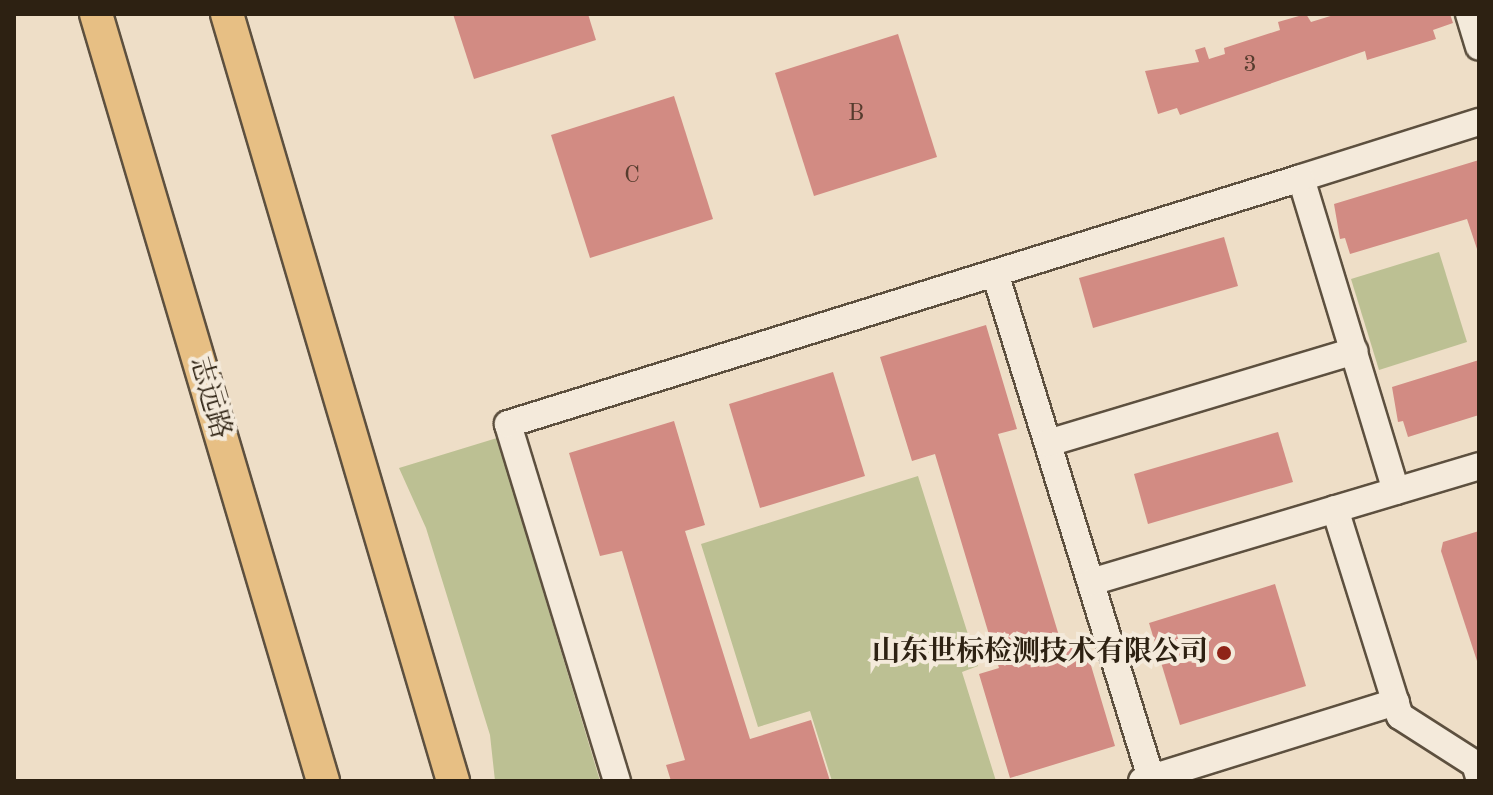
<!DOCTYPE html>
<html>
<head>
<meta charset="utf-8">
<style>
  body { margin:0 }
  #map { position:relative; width:1493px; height:795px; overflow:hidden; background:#eedec7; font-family:"Old Standard TT","Noto Serif SC",serif }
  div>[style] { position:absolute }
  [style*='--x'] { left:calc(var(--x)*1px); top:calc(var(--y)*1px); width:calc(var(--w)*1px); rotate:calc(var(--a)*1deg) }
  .green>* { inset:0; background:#bcc093 }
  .building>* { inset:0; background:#d28b83 }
  .roads { filter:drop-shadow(2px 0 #5d503f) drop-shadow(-2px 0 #5d503f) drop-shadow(0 2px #5d503f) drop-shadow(0 -2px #5d503f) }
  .minor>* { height:26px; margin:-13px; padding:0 13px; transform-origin:13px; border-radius:13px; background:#f4eadb }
  .major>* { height:32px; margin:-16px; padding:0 16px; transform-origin:16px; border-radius:16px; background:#e7bf84 }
  .dots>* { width:22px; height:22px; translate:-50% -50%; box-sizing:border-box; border:4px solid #f4eadb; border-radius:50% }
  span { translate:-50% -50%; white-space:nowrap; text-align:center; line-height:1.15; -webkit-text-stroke:8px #f4eadb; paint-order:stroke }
  .number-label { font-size:24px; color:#563c2e }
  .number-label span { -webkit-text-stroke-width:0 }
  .street-label { font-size:28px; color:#2d2112 }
  .poi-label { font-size:28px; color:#2d2112; font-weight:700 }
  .right { translate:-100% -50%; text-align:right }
  .frame { position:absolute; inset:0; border:16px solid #2d2112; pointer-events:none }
</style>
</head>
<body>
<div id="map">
  <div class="green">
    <i style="clip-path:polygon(1439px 252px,1467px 342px,1379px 370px,1351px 279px)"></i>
    <i style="clip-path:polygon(497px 438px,600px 781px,495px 781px,490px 735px,426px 528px,399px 468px)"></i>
    <i style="clip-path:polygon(918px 476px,978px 666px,962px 672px,996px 781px,832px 781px,810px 711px,758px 727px,701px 544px)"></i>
  </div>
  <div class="building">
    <i style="clip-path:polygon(453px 14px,588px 14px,596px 40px,474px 79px)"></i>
    <i style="clip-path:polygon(1306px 14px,1311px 22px,1337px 14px,1450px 14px,1453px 23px,1433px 30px,1436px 39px,1367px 60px,1365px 51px,1180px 115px,1177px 108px,1158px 114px,1145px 71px,1199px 62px,1195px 50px,1205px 47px,1209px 59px,1225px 54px,1224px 48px,1280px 30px,1278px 22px)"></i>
    <i style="clip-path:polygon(898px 34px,937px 157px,814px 196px,775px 73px)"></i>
    <i style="clip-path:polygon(674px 96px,713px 219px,590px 258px,551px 135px)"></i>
    <i style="clip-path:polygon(1479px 160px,1479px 255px,1467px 219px,1350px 254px,1345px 238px,1340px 239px,1334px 204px)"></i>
    <i style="clip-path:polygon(1224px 237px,1238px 286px,1093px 328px,1079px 278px)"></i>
    <i style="clip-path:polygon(986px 325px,1017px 429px,998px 434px,1063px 649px,1084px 642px,1115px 746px,1010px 778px,979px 674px,999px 668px,935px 454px,912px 461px,880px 357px)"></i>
    <i style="clip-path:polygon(1479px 360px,1479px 415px,1408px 437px,1403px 421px,1398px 422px,1392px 387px)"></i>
    <i style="clip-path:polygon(833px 372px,865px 476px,760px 508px,729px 404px)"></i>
    <i style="clip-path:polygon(674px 421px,705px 525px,685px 531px,750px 739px,811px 720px,830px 781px,671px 781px,666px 765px,685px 760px,622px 551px,600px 556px,569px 453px)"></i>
    <i style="clip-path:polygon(1278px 432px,1293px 482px,1148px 524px,1134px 474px)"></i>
    <i style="clip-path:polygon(1479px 531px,1479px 664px,1478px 664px,1441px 551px,1443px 542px)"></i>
    <i style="clip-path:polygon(1275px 584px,1306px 686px,1180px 725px,1149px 623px)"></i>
  </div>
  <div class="roads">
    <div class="minor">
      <i style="--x:1469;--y:14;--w:34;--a:73"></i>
      <i style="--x:995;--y:273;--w:532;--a:72.83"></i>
      <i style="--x:1048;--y:443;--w:320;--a:-16.7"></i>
      <i style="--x:1396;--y:491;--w:327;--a:-106.9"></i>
      <i style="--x:1301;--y:178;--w:187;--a:-17.5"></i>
      <i style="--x:1335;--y:509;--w:217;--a:72.6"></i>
      <i style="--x:1400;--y:716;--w:89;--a:32.6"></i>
      <i style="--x:1475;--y:764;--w:14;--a:73"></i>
      <i style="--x:1091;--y:582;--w:405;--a:-16.6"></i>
      <i style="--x:617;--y:781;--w:373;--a:-107"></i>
      <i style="--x:508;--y:424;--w:830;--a:-17.23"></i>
      <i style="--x:1142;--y:781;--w:266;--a:-17.3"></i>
    </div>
    <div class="major">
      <i style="--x:96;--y:14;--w:800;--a:73.51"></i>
      <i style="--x:227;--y:14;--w:800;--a:73.58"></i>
    </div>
  </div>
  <div class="dots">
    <i style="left:1224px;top:653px;background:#8f2418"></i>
  </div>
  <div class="number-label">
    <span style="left:1250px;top:66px">3</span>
    <span style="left:856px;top:115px">B</span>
    <span style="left:632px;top:177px">C</span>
  </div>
  <div class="street-label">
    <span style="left:209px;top:398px;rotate:74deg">志远路</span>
  </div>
  <div class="poi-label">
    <span class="right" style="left:1208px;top:653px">山东世标检测技术有限公司</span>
  </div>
  <div class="frame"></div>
</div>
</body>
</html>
